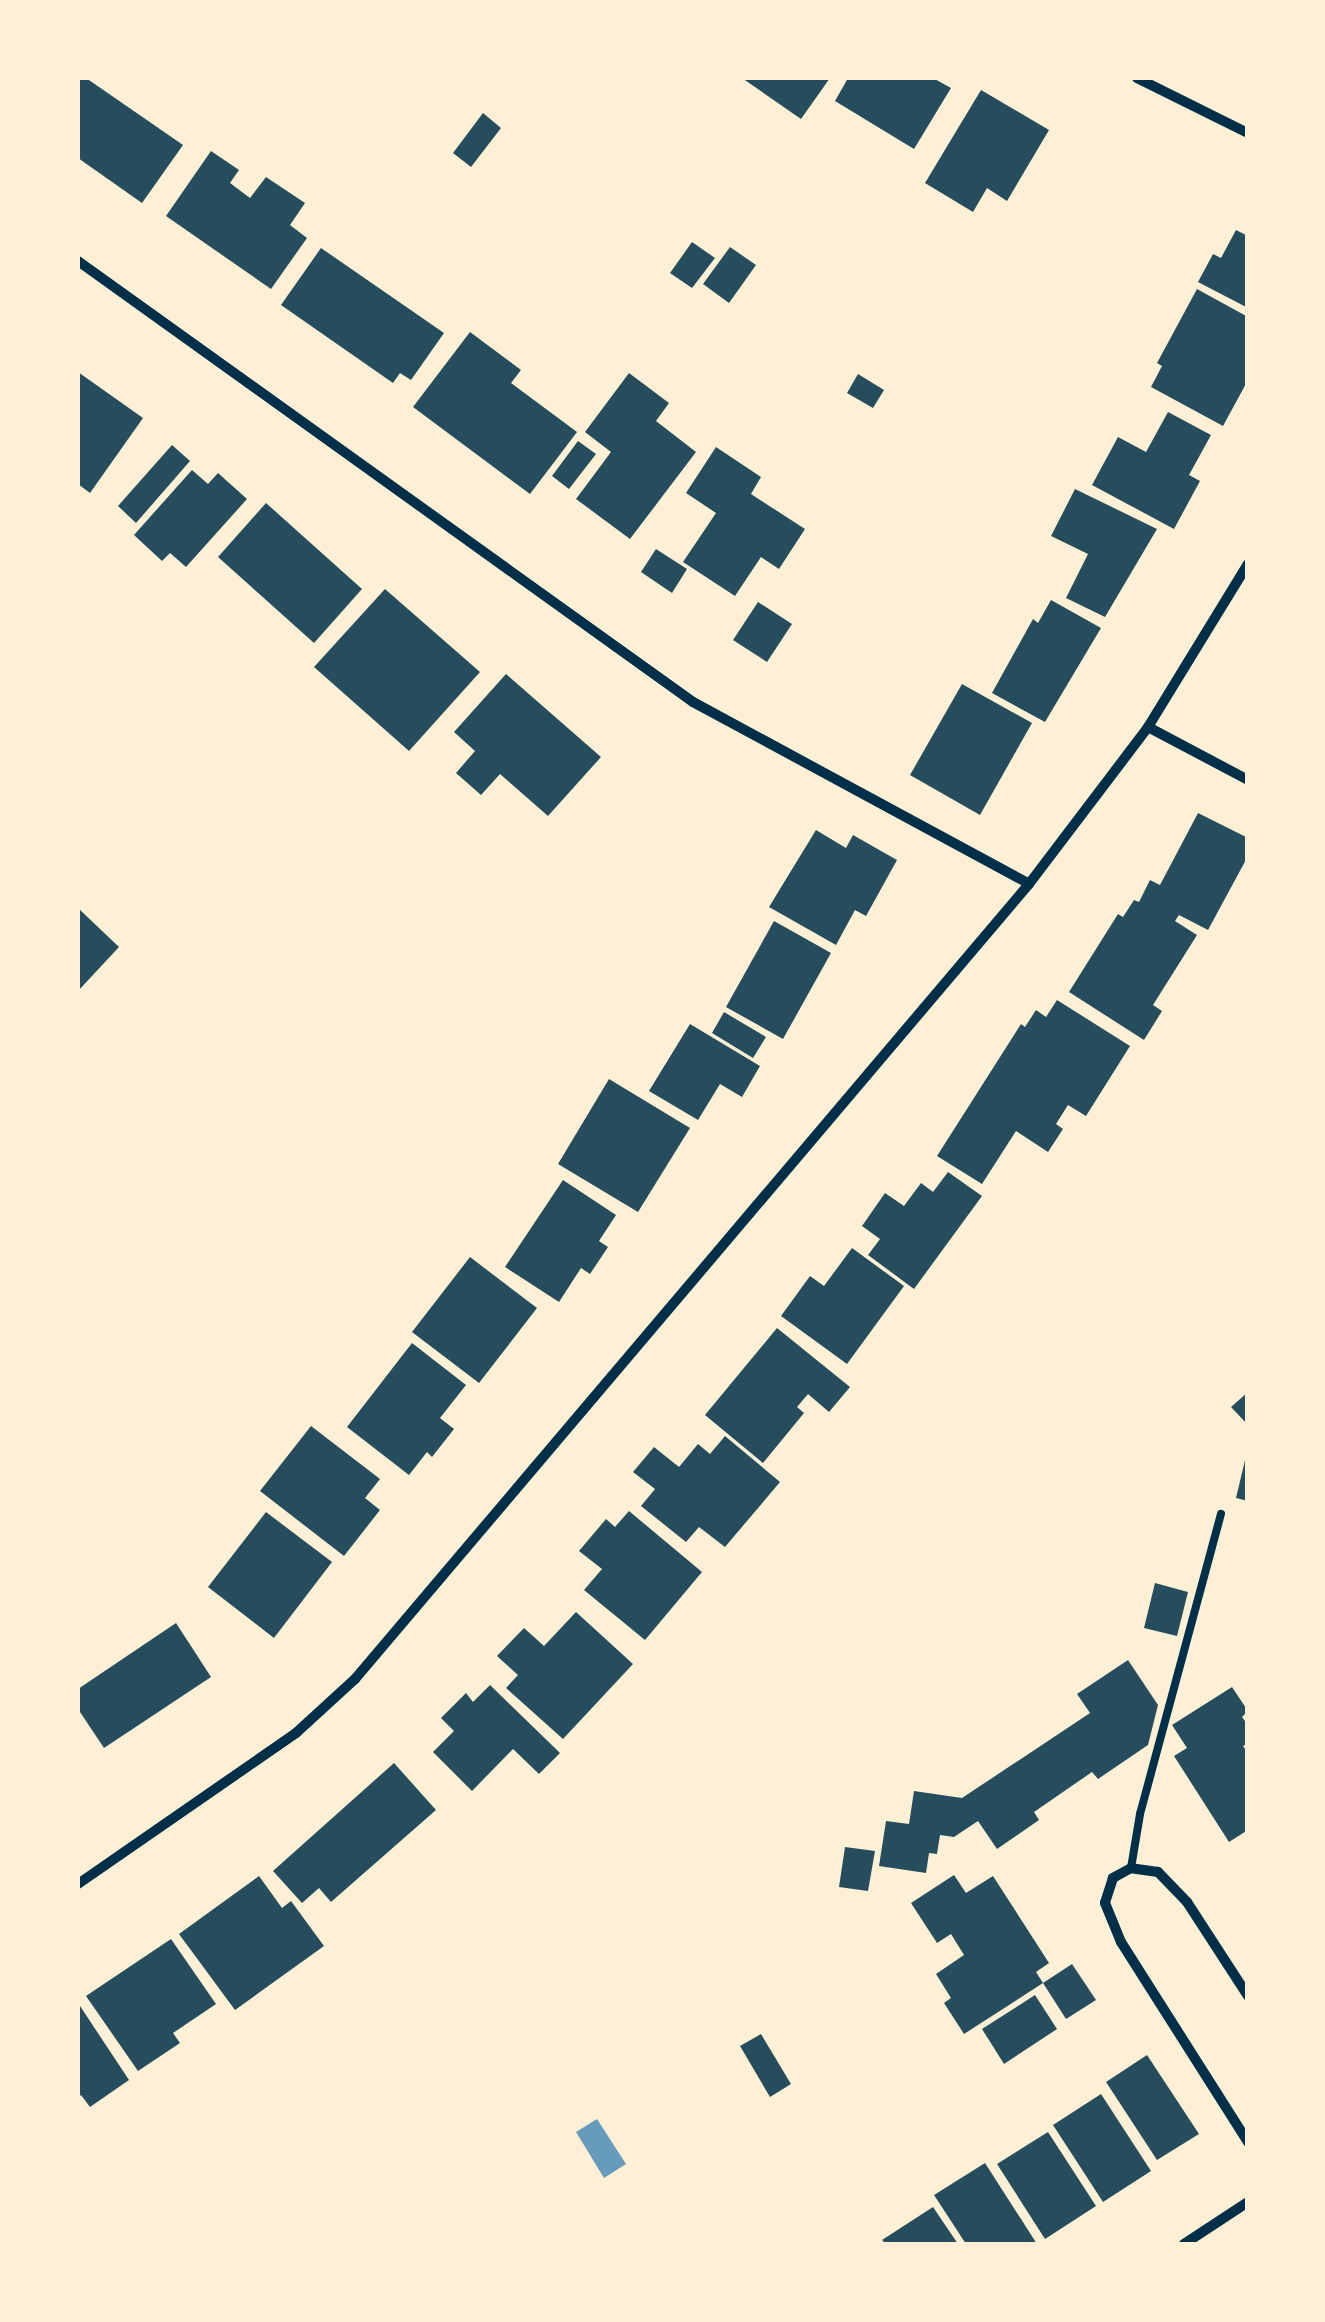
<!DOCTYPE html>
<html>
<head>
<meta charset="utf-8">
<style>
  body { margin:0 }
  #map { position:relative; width:1325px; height:2322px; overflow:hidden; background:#fdf0d5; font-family:"Archivo Narrow",sans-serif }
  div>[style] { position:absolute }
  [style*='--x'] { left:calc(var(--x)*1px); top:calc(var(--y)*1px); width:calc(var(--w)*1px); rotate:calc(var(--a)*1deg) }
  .water>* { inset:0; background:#669bbc }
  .building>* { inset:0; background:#264d5e }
  .service>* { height:8px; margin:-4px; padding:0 4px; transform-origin:4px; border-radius:4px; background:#003049 }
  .minor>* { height:10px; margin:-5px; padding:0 5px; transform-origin:5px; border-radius:5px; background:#003049 }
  span { translate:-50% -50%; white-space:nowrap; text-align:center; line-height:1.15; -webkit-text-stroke:9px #fdf0d5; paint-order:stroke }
  .frame { position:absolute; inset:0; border:80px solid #fdf0d5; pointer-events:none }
</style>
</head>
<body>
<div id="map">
  <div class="water">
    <i style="clip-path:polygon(597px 2119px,626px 2164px,604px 2178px,576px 2132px)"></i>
  </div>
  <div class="building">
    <i style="clip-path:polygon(78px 78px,86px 78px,183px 145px,142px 203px,78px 158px)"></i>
    <i style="clip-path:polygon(742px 78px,830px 78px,801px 119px)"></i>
    <i style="clip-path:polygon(848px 78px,933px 78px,951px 88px,914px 149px,835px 101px)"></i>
    <i style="clip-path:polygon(981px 90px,1049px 130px,1007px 201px,987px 188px,973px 212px,925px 183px)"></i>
    <i style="clip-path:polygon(483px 113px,501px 128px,471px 167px,453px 153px)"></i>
    <i style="clip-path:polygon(211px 151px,239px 170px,230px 183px,250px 198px,266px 177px,305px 203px,290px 225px,307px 238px,271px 289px,166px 216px)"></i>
    <i style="clip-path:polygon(1236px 230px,1248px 236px,1248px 308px,1198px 282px,1213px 254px,1221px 258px)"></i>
    <i style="clip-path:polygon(692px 242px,715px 258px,692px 288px,670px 273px)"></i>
    <i style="clip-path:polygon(730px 247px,756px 265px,729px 303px,703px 284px)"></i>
    <i style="clip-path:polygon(321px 248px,444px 333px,411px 380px,400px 373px,393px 383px,281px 305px)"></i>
    <i style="clip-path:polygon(1197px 289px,1248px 317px,1248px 380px,1223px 426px,1151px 387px,1162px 366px,1157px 363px)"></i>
    <i style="clip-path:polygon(470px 332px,521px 370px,511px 383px,577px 432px,530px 494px,413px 407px)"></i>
    <i style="clip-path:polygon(78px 372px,143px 418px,90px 493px,78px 484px)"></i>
    <i style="clip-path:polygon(629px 373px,669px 403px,656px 421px,696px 452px,630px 539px,576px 499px,611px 452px,585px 432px)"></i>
    <i style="clip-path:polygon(858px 374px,884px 390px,873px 408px,847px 393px)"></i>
    <i style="clip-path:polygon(1168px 412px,1211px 435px,1189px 475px,1200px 481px,1174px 529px,1092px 485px,1118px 437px,1146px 452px)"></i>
    <i style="clip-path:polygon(578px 441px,596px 454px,569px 489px,552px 476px)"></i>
    <i style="clip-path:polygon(172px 445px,190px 461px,136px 523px,118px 506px)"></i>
    <i style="clip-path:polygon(716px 447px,761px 477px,751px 494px,805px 529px,779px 569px,761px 557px,735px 596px,683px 562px,716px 513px,686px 493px)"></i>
    <i style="clip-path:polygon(192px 470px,208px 484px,218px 473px,247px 499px,186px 567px,170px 553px,162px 561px,134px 535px)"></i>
    <i style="clip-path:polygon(1075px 489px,1157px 529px,1105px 617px,1066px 598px,1088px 554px,1051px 536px)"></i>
    <i style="clip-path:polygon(266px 503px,362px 589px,314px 643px,218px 557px)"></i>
    <i style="clip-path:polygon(656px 549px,687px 569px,672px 593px,641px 572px)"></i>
    <i style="clip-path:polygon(385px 589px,480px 672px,409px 751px,314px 667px)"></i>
    <i style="clip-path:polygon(1051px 600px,1101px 628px,1045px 722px,992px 693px,1033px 619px,1038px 623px)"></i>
    <i style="clip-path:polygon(758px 602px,792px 624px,767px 662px,733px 640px)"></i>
    <i style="clip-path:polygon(506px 674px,601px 757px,548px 816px,500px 774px,481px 795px,456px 773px,475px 751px,454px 732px)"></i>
    <i style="clip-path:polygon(962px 684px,1032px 723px,980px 815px,910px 775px)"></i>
    <i style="clip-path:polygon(1198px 813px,1248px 838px,1248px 856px,1208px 930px,1179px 915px,1175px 921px,1197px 935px,1153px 1005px,1162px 1011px,1144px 1040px,1069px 992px,1118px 914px,1123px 917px,1134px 900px,1139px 902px,1150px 880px,1160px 885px)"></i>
    <i style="clip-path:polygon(816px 830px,846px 848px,853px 835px,897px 860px,866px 916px,855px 910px,836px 945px,769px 907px)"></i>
    <i style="clip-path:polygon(78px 908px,119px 947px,78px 991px)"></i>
    <i style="clip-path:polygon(774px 921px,831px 953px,783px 1039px,726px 1007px)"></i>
    <i style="clip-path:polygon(1057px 1000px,1130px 1046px,1086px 1116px,1068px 1105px,1056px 1124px,1063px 1129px,1048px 1152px,1016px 1131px,982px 1184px,937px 1156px,1021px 1024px,1025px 1027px,1036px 1010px,1046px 1017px)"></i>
    <i style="clip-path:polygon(724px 1012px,766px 1037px,753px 1058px,712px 1033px)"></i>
    <i style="clip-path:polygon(690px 1024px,760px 1066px,742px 1097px,720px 1084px,698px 1120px,649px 1091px)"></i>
    <i style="clip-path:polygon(609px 1079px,690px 1128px,638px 1212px,558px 1164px)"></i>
    <i style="clip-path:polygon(948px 1172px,982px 1196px,914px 1289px,868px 1255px,880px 1239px,862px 1226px,885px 1193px,904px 1206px,921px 1183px,933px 1192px)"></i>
    <i style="clip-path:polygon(563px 1180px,616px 1215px,599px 1241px,608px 1247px,590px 1274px,581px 1268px,559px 1302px,505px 1267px)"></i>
    <i style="clip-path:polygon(852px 1248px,904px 1286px,847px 1364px,781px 1316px,810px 1276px,824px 1286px)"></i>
    <i style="clip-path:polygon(470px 1257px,537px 1308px,479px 1383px,412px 1332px)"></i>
    <i style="clip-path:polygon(777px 1328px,850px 1387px,829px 1412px,808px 1394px,797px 1407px,804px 1413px,763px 1463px,705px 1415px)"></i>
    <i style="clip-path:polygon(412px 1343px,466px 1385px,440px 1418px,454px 1429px,432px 1457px,427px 1452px,409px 1475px,347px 1427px)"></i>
    <i style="clip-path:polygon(1248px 1392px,1248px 1425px,1231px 1407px)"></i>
    <i style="clip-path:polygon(311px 1426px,380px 1479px,365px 1498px,380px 1510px,344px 1556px,260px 1491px)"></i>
    <i style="clip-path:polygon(725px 1436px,780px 1482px,725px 1547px,699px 1527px,686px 1542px,641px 1506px,655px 1489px,633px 1472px,654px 1447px,679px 1467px,698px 1444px,710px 1454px)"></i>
    <i style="clip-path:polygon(1246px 1456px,1248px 1456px,1248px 1501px,1236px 1498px)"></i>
    <i style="clip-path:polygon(629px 1511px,702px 1572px,645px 1640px,584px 1590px,602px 1569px,579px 1551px,606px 1519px,615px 1527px)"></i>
    <i style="clip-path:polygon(266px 1512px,332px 1562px,274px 1638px,208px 1587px)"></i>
    <i style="clip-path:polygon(1155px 1583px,1188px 1592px,1177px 1636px,1144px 1628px)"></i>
    <i style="clip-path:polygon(576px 1612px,633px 1664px,563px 1739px,506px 1688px,518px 1675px,497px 1656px,524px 1628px,544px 1646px)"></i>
    <i style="clip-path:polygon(176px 1623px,211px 1677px,104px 1748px,78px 1709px,78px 1689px)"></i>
    <i style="clip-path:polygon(1128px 1660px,1158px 1705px,1148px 1745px,1098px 1779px,1092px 1772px,1034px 1812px,1039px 1820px,997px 1849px,978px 1821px,954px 1837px,940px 1835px,937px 1854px,929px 1853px,926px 1873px,879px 1866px,886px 1821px,909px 1824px,914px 1791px,962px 1798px,1090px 1713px,1077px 1694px)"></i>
    <i style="clip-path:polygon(490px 1685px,560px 1753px,539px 1774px,513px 1749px,472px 1791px,433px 1752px,454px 1731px,441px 1718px,466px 1693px,473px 1702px)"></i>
    <i style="clip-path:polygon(1232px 1687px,1248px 1711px,1242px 1717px,1248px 1725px,1248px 1743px,1243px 1746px,1248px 1753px,1248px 1830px,1229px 1842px,1174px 1756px,1187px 1748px,1172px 1725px)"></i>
    <i style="clip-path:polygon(394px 1763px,436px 1810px,331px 1902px,319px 1888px,302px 1903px,273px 1871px)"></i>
    <i style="clip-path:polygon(845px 1847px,875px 1851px,868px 1891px,839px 1887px)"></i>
    <i style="clip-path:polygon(954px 1875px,966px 1893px,993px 1876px,1049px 1963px,1036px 1972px,1043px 1983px,964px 2034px,944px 2003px,951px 1998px,936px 1974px,964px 1955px,951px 1934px,937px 1943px,911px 1903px)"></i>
    <i style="clip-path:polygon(259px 1876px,282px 1908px,291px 1901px,324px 1946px,235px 2010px,179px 1934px)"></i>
    <i style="clip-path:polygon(171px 1939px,216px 2004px,173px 2033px,180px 2043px,138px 2071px,86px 1996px)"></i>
    <i style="clip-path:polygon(1072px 1964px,1096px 2000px,1066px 2019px,1043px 1983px)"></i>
    <i style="clip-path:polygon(1035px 1995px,1057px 2029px,1004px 2064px,982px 2029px)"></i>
    <i style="clip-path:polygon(78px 2003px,129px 2080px,90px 2107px,81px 2095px,78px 2098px)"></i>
    <i style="clip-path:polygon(761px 2034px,791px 2084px,770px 2097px,740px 2046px)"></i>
    <i style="clip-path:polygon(1147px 2055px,1199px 2134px,1157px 2160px,1106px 2082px)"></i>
    <i style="clip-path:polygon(1101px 2094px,1151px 2171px,1103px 2202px,1053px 2125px)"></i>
    <i style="clip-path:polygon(1048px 2132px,1096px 2206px,1045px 2239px,997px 2164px)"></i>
    <i style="clip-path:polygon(985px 2163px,1037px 2244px,966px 2244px,934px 2195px)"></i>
    <i style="clip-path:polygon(933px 2207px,958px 2244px,886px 2244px,882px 2240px)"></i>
  </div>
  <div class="service">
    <i style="--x:1131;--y:1868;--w:55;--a:-80.5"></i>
    <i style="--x:1140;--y:1814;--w:311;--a:-74.9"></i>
  </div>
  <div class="minor">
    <i style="--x:1137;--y:78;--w:124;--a:26.4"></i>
    <i style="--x:78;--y:261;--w:757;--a:35.64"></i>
    <i style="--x:693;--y:702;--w:382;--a:28.4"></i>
    <i style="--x:1148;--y:727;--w:113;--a:27.9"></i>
    <i style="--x:78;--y:1884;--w:265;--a:-34.7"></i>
    <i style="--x:296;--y:1733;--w:80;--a:-42.5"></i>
    <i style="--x:355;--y:1679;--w:1042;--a:-49.71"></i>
    <i style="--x:1029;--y:884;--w:197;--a:-52.8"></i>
    <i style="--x:1148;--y:727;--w:191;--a:-58.5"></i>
    <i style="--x:1248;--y:1996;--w:112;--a:-123"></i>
    <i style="--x:1187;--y:1902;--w:42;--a:-134"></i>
    <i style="--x:1158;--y:1872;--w:27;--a:-172"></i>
    <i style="--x:1131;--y:1868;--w:21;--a:151"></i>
    <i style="--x:1113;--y:1878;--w:26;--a:108"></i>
    <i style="--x:1105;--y:1903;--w:42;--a:67.7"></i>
    <i style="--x:1121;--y:1942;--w:237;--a:57.6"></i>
    <i style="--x:1184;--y:2244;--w:77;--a:-33.3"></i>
  </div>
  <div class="frame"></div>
</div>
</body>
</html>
